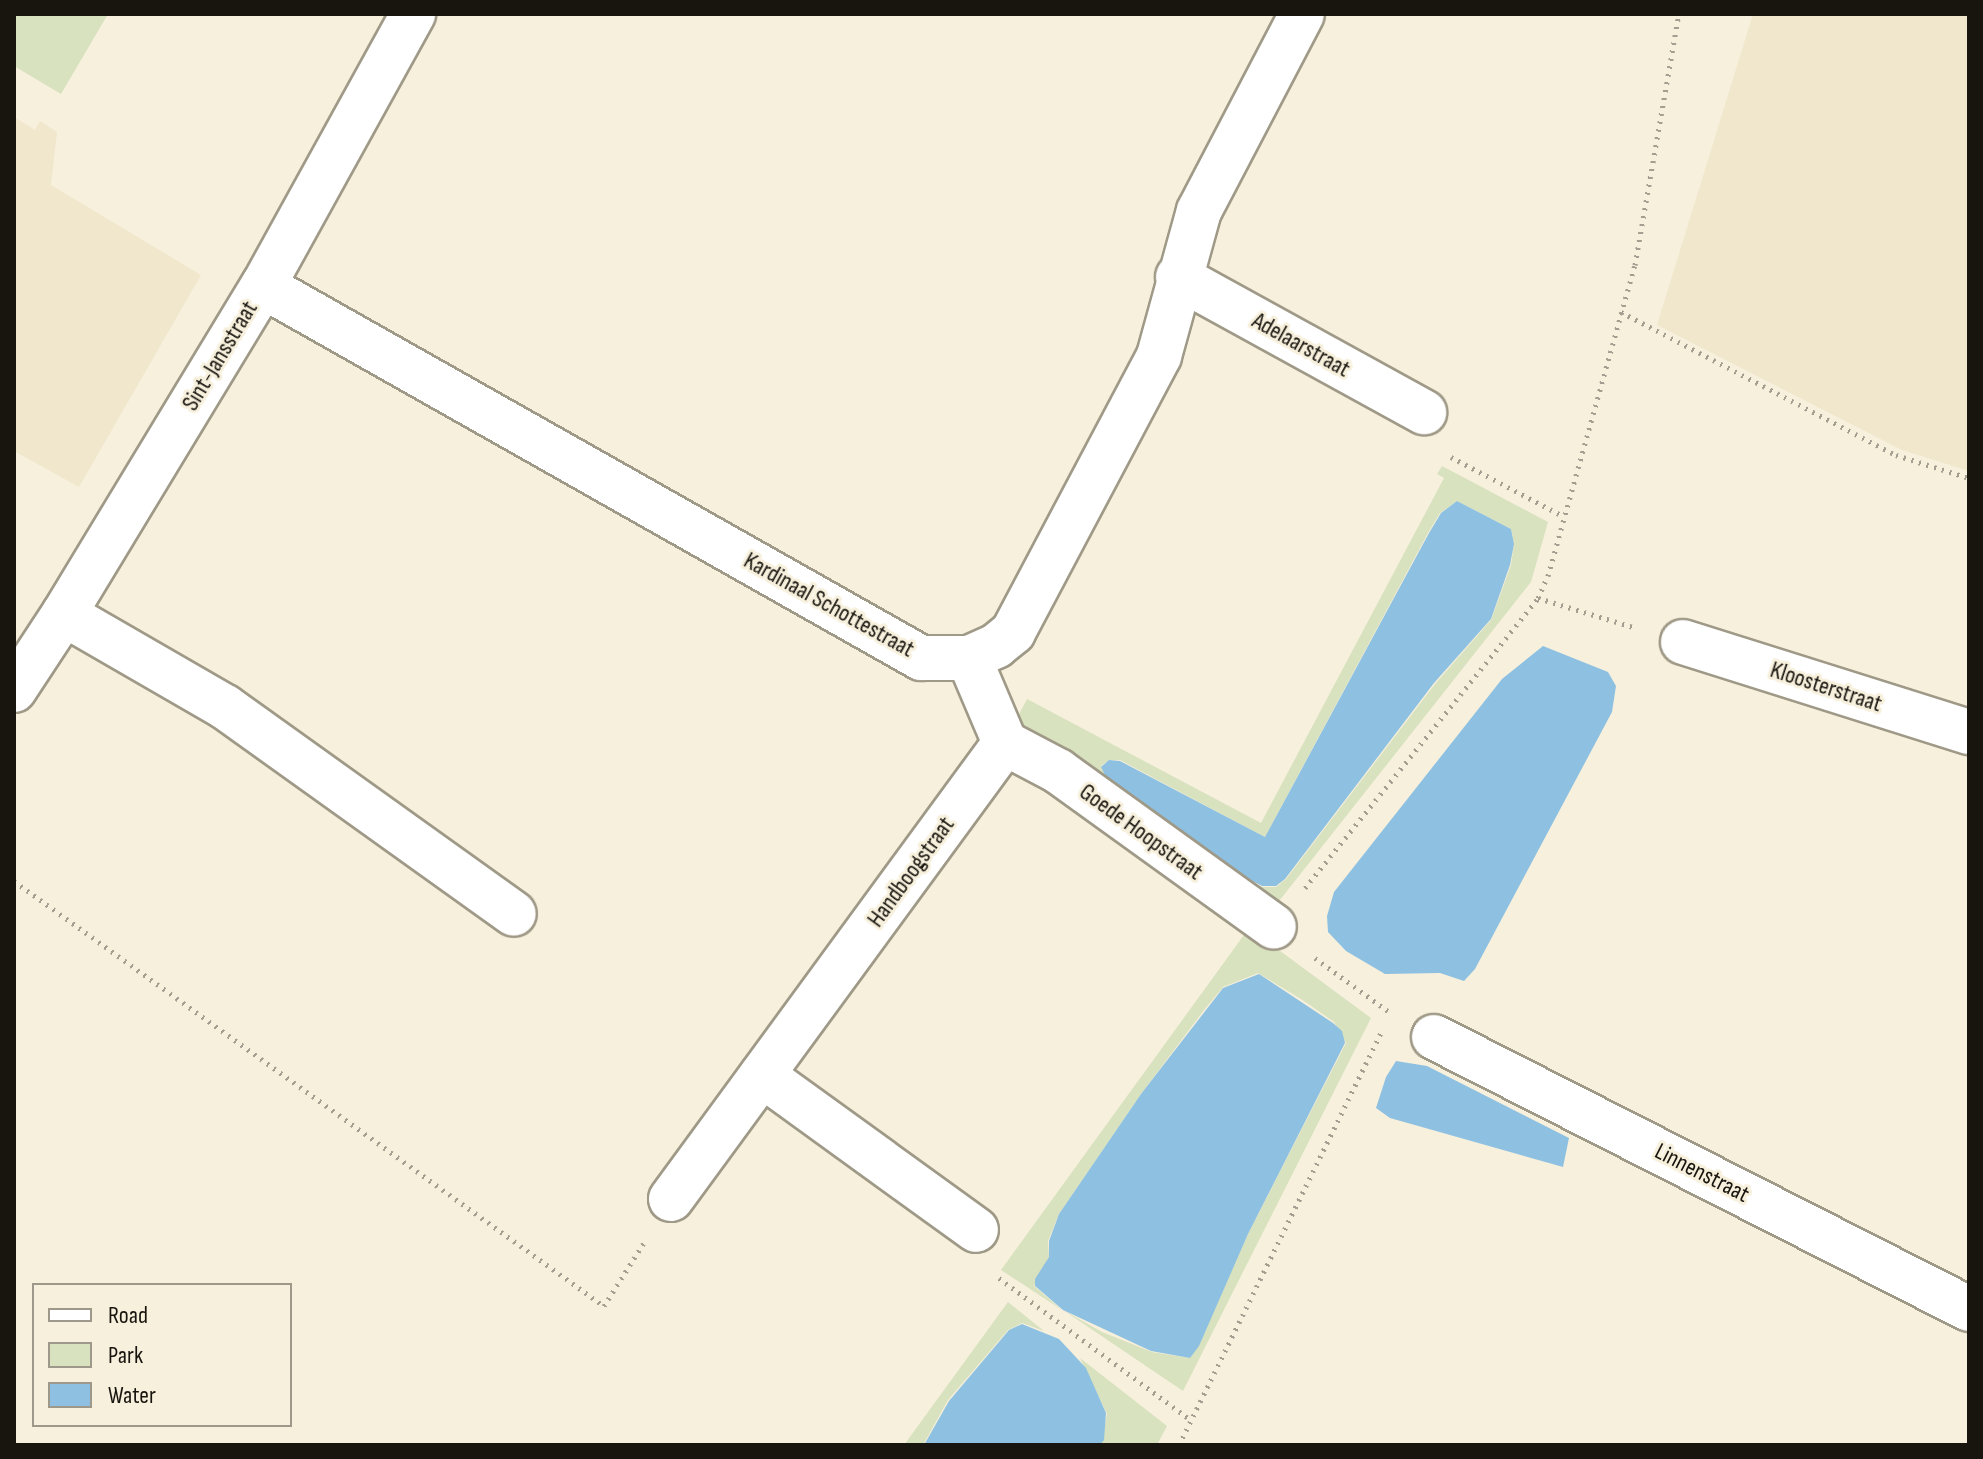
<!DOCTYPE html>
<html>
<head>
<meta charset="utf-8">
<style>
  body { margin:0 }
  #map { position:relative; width:1983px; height:1459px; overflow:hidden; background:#f7f0dd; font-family:"Sofia Sans Condensed",sans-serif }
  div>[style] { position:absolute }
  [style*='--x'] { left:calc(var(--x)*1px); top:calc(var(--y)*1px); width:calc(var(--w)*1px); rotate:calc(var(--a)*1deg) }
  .built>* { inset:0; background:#f0e7cc }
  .green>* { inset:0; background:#d8e2bf }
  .water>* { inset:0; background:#8ec1e1 }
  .path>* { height:5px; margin-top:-2.5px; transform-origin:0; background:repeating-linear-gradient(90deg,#a49e90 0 2px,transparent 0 8px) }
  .roads { filter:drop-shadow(2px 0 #9f9987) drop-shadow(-2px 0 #9f9987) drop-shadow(0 2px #9f9987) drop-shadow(0 -2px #9f9987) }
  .minor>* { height:44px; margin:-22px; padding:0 22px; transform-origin:22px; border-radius:22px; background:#fff }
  span { translate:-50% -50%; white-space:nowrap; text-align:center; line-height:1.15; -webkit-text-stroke:6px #f7f0dd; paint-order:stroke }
  .street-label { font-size:24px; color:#18150f }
  .frame { position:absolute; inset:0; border:16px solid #18150f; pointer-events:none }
  .legend { position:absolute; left:32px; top:1283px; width:260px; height:144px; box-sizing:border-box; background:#f7f0dd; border:2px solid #9e988b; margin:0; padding:10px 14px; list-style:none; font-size:24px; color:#18150f }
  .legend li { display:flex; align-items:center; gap:16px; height:40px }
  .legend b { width:40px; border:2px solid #9e988b }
</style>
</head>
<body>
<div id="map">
  <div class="built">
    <i style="clip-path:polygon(1753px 14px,1969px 14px,1969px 471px,1902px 450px,1657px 325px)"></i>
    <i style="clip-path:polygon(14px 117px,35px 130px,40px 121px,57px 132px,51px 185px,201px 275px,79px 487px,14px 451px)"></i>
  </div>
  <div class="green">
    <i style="clip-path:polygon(14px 14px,108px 14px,61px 94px,14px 66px)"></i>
    <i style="clip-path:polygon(evenodd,1442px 466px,1548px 522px,1531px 582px,1272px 910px,1014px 724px,1027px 699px,1261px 823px,1444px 478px,1437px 474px,1442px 466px,1457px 501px,1511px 529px,1514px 544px,1511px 565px,1491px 620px,1435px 684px,1286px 879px,1276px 887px,1262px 887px,1242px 877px,1108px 781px,1101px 766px,1109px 760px,1120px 760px,1265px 837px,1428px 533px,1440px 513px,1457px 501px)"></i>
    <i style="clip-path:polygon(1249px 928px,1371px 1018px,1183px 1391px,1063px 1310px,1102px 1332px,1152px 1352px,1190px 1358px,1248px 1234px,1346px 1043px,1334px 1022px,1304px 1001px,1258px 973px,1223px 987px,1204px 1010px,1141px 1094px,1059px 1214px,1048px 1241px,1049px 1257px,1034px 1286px,1062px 1310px,1001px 1270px)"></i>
    <i style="clip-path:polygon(1008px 1302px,1044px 1331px,1022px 1323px,1008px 1330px,948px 1400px,923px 1445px,904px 1445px)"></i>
    <i style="clip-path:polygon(1080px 1358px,1167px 1426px,1157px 1445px,1101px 1445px,1107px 1414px)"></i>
  </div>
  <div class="water">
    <i style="clip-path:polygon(1457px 501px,1511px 529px,1514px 544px,1510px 565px,1491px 619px,1434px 683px,1285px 879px,1276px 886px,1262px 886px,1243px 876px,1108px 781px,1101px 767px,1109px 760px,1120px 761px,1265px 837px,1429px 533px,1441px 513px)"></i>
    <i style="clip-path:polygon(1543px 646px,1608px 672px,1616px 686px,1612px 712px,1475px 969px,1464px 981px,1440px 973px,1385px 974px,1346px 951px,1328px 932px,1327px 916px,1334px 892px,1502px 679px)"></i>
    <i style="clip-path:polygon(1259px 974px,1333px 1023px,1342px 1031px,1345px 1043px,1248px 1234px,1199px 1346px,1190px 1358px,1151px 1351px,1063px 1310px,1035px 1286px,1035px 1279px,1049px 1257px,1049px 1241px,1059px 1214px,1141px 1094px,1223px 988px)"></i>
    <i style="clip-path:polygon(1396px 1061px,1427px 1066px,1569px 1138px,1563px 1167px,1390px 1118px,1376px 1108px,1386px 1077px)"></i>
    <i style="clip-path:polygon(1022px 1324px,1059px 1339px,1086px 1368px,1106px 1413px,1104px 1440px,1100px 1445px,924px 1445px,949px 1401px,1009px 1330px)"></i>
  </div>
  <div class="path">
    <i style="--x:1621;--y:312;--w:310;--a:27.5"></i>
    <i style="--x:1896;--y:455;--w:77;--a:17.5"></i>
    <i style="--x:1451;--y:457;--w:127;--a:27.8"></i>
    <i style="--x:1538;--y:598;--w:99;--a:17"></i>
    <i style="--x:14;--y:881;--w:727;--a:35.77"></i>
    <i style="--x:604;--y:1306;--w:77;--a:-57.8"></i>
    <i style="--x:1305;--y:888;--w:372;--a:-51.2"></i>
    <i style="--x:1538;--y:598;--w:24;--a:-66"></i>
    <i style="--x:1548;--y:576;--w:323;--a:-74.4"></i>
    <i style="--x:1635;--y:265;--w:255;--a:-80.1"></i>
    <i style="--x:1315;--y:958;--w:90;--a:36"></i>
    <i style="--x:999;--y:1278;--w:239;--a:36.5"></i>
    <i style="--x:1179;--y:1445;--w:459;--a:-63.9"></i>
  </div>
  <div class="roads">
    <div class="minor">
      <i style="--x:1178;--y:277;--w:281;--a:28.8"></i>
      <i style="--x:263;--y:286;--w:756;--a:29.48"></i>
      <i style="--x:921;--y:658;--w:48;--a:0"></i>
      <i style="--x:969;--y:658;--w:30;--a:-24"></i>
      <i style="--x:996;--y:646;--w:22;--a:-39"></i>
      <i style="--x:1013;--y:632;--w:312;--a:-62.1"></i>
      <i style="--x:1159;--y:356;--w:150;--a:-74.6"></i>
      <i style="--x:1199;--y:211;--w:222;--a:-62.4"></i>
      <i style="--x:64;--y:614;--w:186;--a:30"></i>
      <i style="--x:225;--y:707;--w:355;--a:35.6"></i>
      <i style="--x:1683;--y:642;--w:300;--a:17.5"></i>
      <i style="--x:14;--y:690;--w:91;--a:-56.7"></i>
      <i style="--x:64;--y:614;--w:384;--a:-58.8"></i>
      <i style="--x:263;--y:286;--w:311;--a:-61.1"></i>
      <i style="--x:1005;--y:743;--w:60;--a:27.8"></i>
      <i style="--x:1058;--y:771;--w:266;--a:35.8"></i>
      <i style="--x:1434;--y:1037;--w:600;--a:26.95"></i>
      <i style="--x:762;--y:1075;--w:264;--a:35.9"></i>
      <i style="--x:671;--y:1199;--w:565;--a:-53.78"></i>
      <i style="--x:1005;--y:743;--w:92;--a:-113"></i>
    </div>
  </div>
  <div class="street-label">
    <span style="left:1301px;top:345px;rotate:29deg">Adelaarstraat</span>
    <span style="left:220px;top:356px;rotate:-59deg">Sint-Jansstraat</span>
    <span style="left:829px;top:605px;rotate:29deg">Kardinaal Schottestraat</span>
    <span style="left:1826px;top:687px;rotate:18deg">Kloosterstraat</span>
    <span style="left:1141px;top:832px;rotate:36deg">Goede Hoopstraat</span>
    <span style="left:911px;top:872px;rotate:-54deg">Handboogstraat</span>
    <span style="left:1702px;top:1173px;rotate:27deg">Linnenstraat</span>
  </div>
  <div class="frame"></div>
  <ul class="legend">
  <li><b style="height:10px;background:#fff"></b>Road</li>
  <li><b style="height:22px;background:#d8e2bf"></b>Park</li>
  <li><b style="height:22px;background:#8ec1e1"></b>Water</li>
  </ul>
</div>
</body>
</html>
